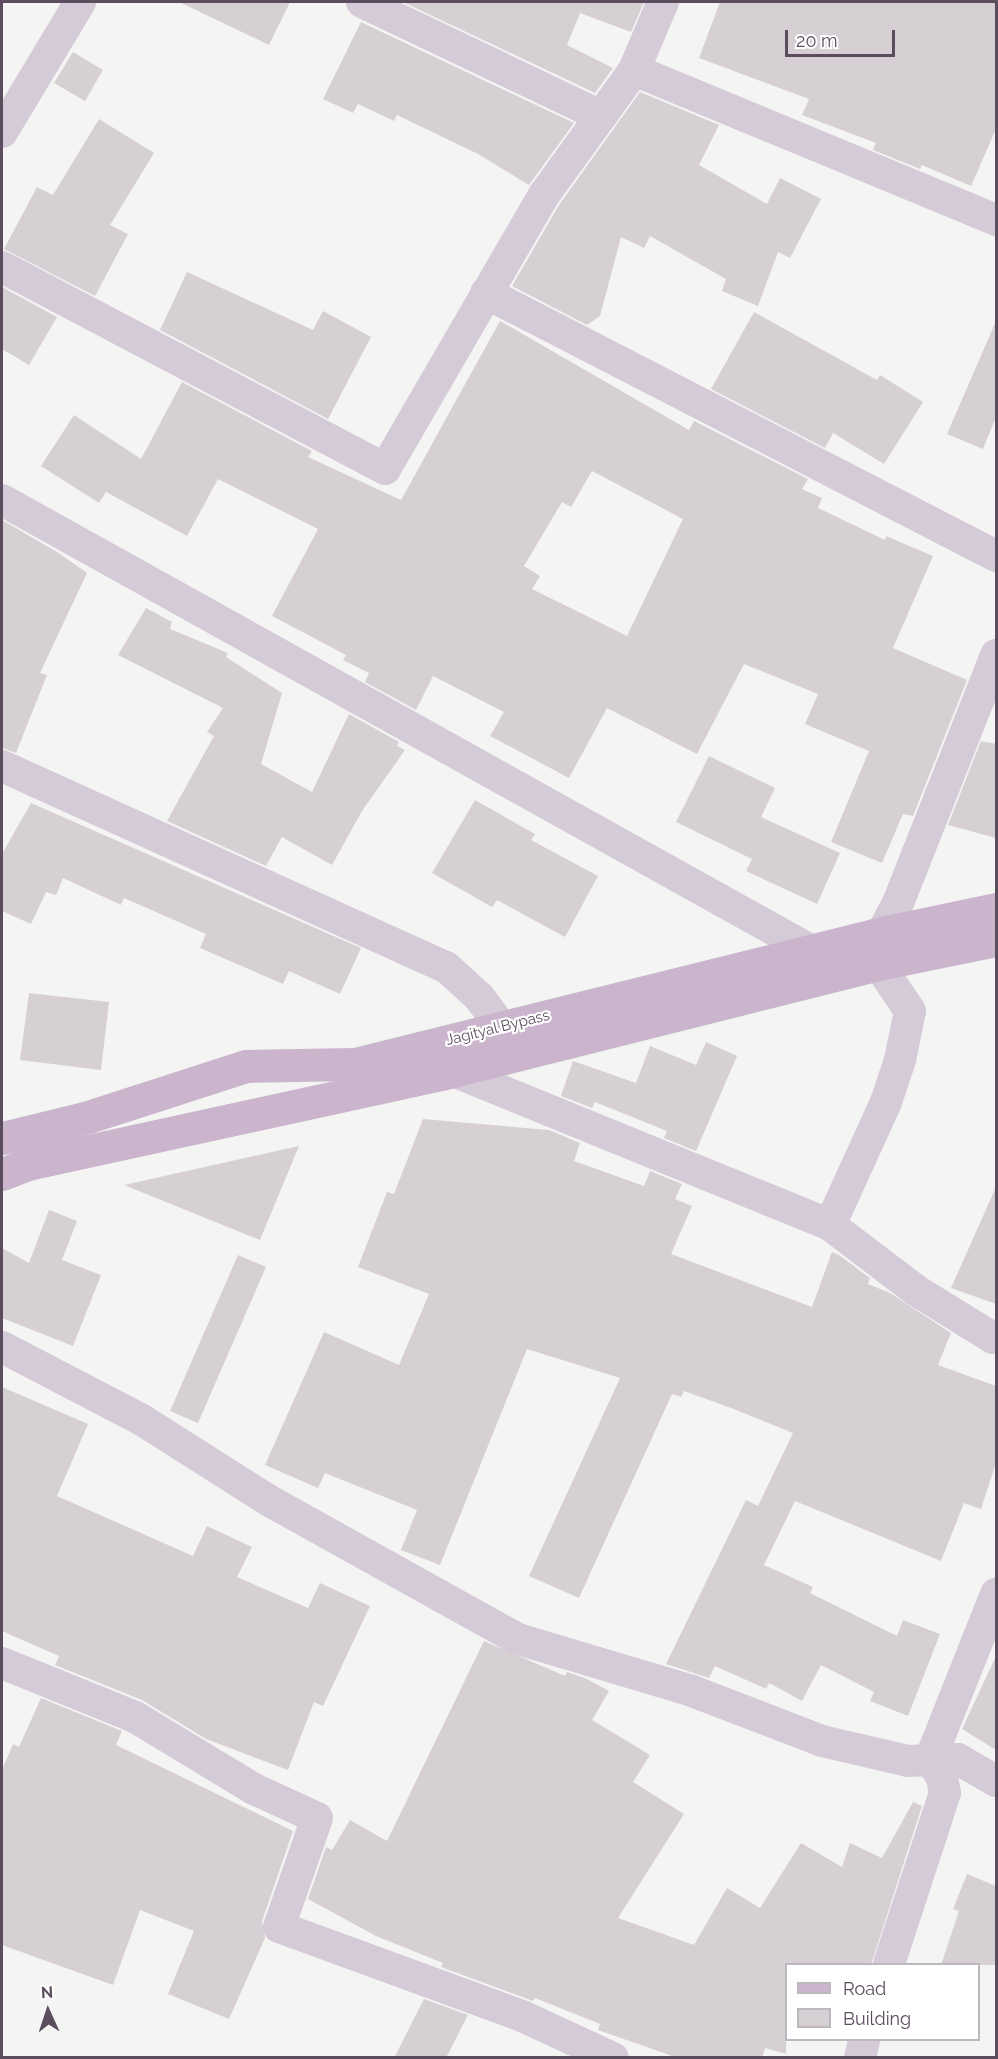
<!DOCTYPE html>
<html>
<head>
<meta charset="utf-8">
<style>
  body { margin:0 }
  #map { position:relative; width:998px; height:2059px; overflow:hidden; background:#f4f4f3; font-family:Raleway,sans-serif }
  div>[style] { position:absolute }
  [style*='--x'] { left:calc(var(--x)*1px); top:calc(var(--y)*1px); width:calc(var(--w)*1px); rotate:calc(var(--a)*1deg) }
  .building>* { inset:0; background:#d6d0d5 }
  .street>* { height:32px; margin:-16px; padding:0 16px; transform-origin:16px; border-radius:16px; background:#d5cbd8 }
  .primary>* { height:33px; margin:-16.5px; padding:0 16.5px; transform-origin:16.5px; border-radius:16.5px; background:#cab5cd }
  span { translate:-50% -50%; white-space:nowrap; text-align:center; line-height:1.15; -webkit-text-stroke:4.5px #fff; paint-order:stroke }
  .street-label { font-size:15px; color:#5b4c5e }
  .frame { position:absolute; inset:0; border:3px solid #5b4c5e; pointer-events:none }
  .legend { position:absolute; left:785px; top:1963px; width:195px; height:78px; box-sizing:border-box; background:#fff; border:2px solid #bdb7bf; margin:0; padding:8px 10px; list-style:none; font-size:18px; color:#5b4c5e }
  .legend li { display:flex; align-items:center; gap:12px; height:30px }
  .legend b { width:30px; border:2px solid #bdb7bf }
  .north { position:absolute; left:18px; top:1981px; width:60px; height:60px; -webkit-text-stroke:4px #fff; paint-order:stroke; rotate:357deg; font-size:16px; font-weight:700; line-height:24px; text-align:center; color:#5b4c5e }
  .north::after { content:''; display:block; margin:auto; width:21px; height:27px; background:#5b4c5e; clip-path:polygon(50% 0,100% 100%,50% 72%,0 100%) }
  .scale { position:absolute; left:785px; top:30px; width:110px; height:27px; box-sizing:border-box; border:3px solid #5b4c5e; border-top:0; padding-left:8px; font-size:18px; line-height:21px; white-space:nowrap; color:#5b4c5e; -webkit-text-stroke:4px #fff; paint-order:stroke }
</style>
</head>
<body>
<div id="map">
  <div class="building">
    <i style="clip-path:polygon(179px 2px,290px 2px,269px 45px)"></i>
    <i style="clip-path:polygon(403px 2px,644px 2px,631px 32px,580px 13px,567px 45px,613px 68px,595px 93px)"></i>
    <i style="clip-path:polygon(720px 2px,996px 2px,996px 129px,971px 186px,922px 165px,920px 169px,873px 150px,876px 143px,802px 115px,809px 99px,699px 58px)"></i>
    <i style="clip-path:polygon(361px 22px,574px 123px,529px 185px,478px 154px,397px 115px,394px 121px,358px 104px,353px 113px,323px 99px)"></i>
    <i style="clip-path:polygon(73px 52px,103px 70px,85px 101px,54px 83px)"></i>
    <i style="clip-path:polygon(640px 92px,719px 125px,699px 165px,767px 204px,780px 178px,821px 199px,790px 258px,778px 252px,758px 306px,722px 291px,726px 279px,650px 236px,644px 248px,621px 237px,600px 316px,587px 325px,512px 286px,559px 205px)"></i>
    <i style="clip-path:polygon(99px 119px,154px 153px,110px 225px,128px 234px,95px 296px,4px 249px,37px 187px,53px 195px)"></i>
    <i style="clip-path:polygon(187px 272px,313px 330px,323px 311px,371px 337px,328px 419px,160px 330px)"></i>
    <i style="clip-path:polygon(2px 287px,57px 317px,29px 365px,2px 349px)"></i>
    <i style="clip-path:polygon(754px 312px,877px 380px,880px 375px,923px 402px,884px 464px,833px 433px,825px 448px,711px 389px)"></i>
    <i style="clip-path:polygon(evenodd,500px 321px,689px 430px,694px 421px,808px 479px,802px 489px,822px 498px,818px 508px,885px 540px,886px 536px,933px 556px,893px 648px,967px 680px,913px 816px,903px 814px,882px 863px,831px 842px,869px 751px,805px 724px,818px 694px,744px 664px,697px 754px,607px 708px,569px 778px,490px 736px,504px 712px,433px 676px,416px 710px,365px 682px,369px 673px,343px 660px,346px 655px,272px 616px,318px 529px,218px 479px,187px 536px,106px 492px,99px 503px,41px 466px,74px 415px,141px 459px,182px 382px,312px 451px,308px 457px,401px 500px,500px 321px,592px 471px,683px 519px,627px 636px,532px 589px,540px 576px,524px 566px,562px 502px,571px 507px,592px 471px)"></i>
    <i style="clip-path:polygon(996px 321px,996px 417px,983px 449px,947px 434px)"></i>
    <i style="clip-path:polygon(2px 520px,57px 552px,87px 573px,40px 673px,47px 675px,16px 753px,2px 748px)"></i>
    <i style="clip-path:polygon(146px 608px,172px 622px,170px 629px,228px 653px,226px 657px,282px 693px,261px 764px,312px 792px,349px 714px,399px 742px,397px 746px,405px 750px,362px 811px,332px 865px,282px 837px,266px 866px,167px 821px,214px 736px,207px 732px,223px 708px,118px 655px)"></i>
    <i style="clip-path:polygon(981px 741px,996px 744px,996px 838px,948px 825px)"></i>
    <i style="clip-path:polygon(709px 756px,775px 788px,761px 817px,840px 853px,817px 904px,746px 871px,752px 859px,676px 822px)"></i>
    <i style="clip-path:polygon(475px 800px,535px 834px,531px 840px,598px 876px,565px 937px,497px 900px,492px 907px,432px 873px)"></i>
    <i style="clip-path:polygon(31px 803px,361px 948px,340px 994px,289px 971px,283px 984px,200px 948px,206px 934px,124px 898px,121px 905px,63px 878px,56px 895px,46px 892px,31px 924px,2px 911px,2px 854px)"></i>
    <i style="clip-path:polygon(29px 993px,109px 1002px,101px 1070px,20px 1060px)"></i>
    <i style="clip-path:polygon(706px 1042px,737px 1056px,696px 1151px,664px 1138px,667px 1131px,595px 1102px,592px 1108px,561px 1096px,573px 1061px,636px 1083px,650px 1046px,696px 1065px)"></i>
    <i style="clip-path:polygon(423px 1119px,549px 1130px,580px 1143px,574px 1161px,644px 1186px,650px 1171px,682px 1184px,675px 1199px,692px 1206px,671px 1254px,812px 1307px,832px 1252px,839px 1255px,870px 1278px,868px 1284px,890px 1293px,951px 1333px,938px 1365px,996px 1386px,996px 1463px,981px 1509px,964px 1503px,941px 1561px,795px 1501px,764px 1565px,813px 1587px,810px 1593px,897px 1636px,903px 1620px,940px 1634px,908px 1716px,870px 1701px,874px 1692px,821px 1665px,802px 1701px,769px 1683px,766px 1689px,715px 1666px,709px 1678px,666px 1664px,746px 1500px,758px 1506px,793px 1433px,731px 1408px,684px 1391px,681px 1397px,672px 1394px,579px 1598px,529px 1576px,620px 1378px,527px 1349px,440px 1565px,401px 1550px,417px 1510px,325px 1473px,318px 1488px,265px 1465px,324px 1332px,399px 1365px,429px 1294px,358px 1267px,387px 1192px,394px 1194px)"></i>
    <i style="clip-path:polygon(299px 1146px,260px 1240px,124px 1185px)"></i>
    <i style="clip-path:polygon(996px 1187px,996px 1304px,951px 1288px)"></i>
    <i style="clip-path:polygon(49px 1210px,77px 1221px,62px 1260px,101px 1275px,73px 1346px,2px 1318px,2px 1248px,29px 1263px)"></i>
    <i style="clip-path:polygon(238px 1255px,266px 1267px,198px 1423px,170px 1411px)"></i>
    <i style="clip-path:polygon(2px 1387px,88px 1424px,57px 1496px,193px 1556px,207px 1526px,252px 1547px,237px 1577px,308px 1608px,320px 1583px,370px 1606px,323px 1706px,314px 1702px,288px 1770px,206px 1739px,142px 1700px,55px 1665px,59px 1656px,2px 1631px)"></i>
    <i style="clip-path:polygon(484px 1641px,565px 1676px,567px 1672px,587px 1679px,609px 1691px,592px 1720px,650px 1755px,633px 1782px,684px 1814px,618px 1918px,694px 1945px,727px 1888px,760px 1908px,801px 1843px,842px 1867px,850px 1843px,882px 1858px,913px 1802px,922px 1806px,871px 1965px,786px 1965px,786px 2054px,765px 2048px,762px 2058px,678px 2058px,598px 2030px,600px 2024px,535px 1998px,533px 2001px,441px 1967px,443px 1963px,376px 1936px,308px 1899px,326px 1847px,332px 1850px,350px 1820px,387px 1841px)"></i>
    <i style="clip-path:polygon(996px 1656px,996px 1750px,962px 1729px)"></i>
    <i style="clip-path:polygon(41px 1698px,122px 1731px,116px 1745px,293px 1831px,262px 1921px,265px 1938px,229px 2019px,168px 1994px,194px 1931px,140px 1910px,113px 1985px,2px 1945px,2px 1770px,13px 1744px,19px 1747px)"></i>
    <i style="clip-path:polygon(967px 1874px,996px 1886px,996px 1965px,941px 1965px,959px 1911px,953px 1909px)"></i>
    <i style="clip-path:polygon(424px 1999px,468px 2015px,446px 2058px,394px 2058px)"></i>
  </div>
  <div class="street">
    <i style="--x:362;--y:2;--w:265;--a:25.5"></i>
    <i style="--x:634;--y:70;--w:392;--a:22.5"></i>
    <i style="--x:2;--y:132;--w:152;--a:-59"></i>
    <i style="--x:2;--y:267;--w:433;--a:27.8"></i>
    <i style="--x:385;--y:469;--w:317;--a:-59.9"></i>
    <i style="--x:544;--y:195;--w:154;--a:-54.2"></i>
    <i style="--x:634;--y:70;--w:74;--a:-66.9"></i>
    <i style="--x:486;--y:293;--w:574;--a:27.28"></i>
    <i style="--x:2;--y:500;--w:927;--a:29.11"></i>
    <i style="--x:2;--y:766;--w:487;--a:24.4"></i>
    <i style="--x:446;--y:967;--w:45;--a:42.3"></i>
    <i style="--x:479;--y:997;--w:38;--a:53"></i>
    <i style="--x:453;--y:1071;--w:407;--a:22.2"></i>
    <i style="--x:830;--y:1225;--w:109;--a:37.2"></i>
    <i style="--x:917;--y:1291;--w:89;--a:31.7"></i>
    <i style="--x:993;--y:1338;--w:4;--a:-34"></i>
    <i style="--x:830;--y:1225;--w:135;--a:-65.5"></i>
    <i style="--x:886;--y:1102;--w:44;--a:-71.6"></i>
    <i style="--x:900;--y:1060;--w:50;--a:-78.5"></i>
    <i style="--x:910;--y:1011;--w:57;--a:-124.2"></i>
    <i style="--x:878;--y:964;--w:31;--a:-83"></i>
    <i style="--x:882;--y:933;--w:34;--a:-62"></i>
    <i style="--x:898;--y:903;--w:267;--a:-68.4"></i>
    <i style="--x:2;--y:1347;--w:158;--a:27.5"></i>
    <i style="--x:142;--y:1420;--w:149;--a:32.4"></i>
    <i style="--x:268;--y:1500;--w:286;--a:29.1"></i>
    <i style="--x:518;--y:1639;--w:182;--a:16.6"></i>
    <i style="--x:692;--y:1691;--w:139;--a:21"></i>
    <i style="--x:822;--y:1741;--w:88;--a:13.1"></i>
    <i style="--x:908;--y:1761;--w:50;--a:-2.3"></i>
    <i style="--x:958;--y:1759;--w:44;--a:30.1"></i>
    <i style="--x:2;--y:1663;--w:144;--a:22.1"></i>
    <i style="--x:135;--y:1717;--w:139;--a:31.2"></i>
    <i style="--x:254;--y:1789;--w:69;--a:24.7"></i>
    <i style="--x:317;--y:1818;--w:115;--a:109.2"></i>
    <i style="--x:279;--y:1927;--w:259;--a:20.1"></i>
    <i style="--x:522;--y:2016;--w:100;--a:24.8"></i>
    <i style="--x:889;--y:1964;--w:180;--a:-71.9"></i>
    <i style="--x:945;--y:1793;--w:16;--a:-101"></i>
    <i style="--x:942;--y:1777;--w:21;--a:-125"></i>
    <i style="--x:930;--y:1760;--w:179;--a:-68.3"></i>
    <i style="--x:860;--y:2058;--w:18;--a:-77"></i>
  </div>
  <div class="primary">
    <i style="--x:2;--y:1138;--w:89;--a:-13.7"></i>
    <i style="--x:88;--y:1117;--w:166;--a:-17.9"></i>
    <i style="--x:246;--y:1066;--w:109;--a:-1.1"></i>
    <i style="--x:355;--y:1064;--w:543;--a:-13.96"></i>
    <i style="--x:882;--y:933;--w:116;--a:-11.9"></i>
    <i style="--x:2;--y:1174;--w:28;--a:-21"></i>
    <i style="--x:28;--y:1164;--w:435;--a:-12.3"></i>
    <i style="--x:453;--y:1071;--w:438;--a:-14.1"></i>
    <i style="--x:878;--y:964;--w:120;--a:-11.5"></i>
  </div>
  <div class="street-label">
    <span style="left:498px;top:1028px;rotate:-14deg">Jagityal Bypass</span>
  </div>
  <div class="frame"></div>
  <ul class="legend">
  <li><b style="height:8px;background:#cab5cd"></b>Road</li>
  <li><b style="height:16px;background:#d6d0d5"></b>Building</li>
  </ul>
  <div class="north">N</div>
  <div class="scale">20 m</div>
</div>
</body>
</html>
